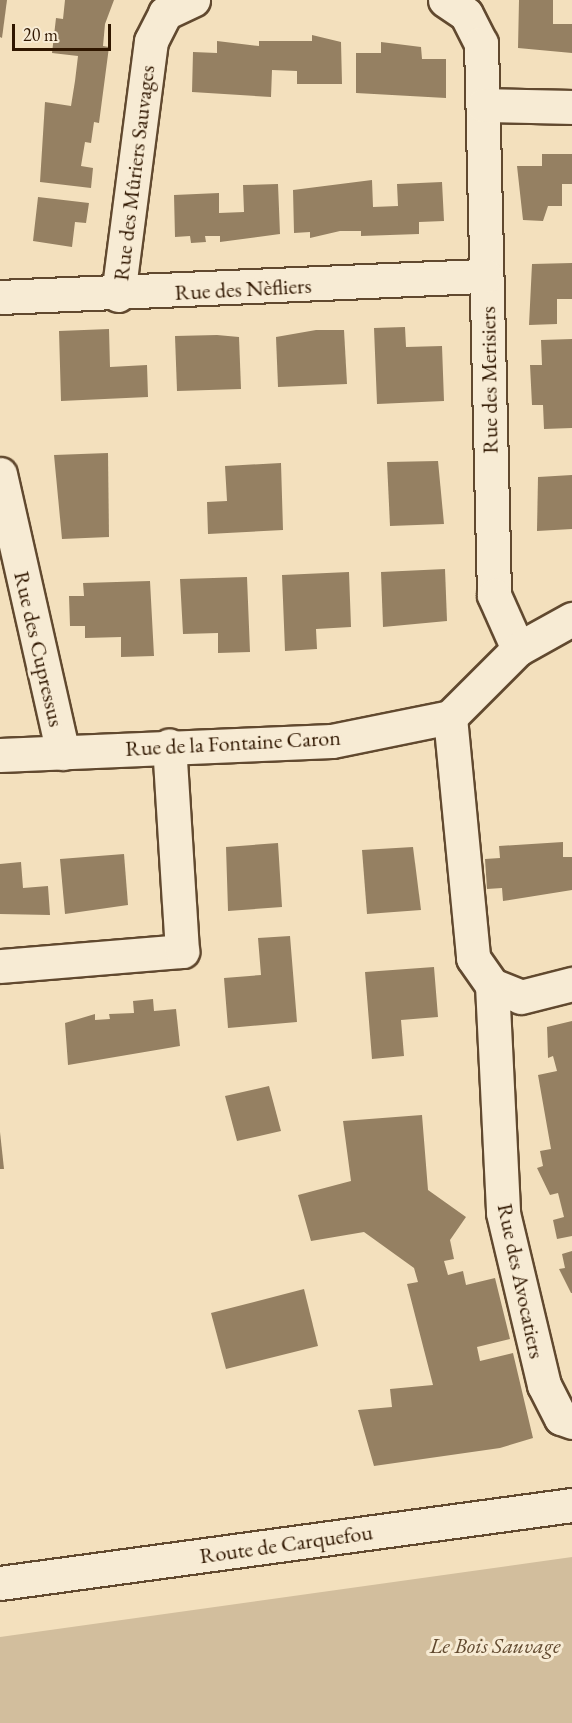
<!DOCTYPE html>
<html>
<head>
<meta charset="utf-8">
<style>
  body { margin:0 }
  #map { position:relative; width:572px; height:1723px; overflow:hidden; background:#f3e0bd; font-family:"EB Garamond",serif }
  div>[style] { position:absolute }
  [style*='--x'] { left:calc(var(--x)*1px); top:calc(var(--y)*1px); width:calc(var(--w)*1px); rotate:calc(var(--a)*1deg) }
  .green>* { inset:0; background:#d2be9d }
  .building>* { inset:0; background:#958062 }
  .roads { filter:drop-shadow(2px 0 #61492f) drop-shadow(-2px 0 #61492f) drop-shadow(0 2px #61492f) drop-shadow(0 -2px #61492f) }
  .street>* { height:33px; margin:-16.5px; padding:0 16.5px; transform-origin:16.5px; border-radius:16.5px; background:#f7ebd4 }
  .secondary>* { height:33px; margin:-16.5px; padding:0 16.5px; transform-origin:16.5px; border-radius:16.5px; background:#f7ebd4 }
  span { translate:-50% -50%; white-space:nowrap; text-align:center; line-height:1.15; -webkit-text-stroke:6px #f7ebd4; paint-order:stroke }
  .street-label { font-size:22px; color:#301700 }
  .park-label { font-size:22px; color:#61492f; font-style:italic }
  .scale { position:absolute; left:12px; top:24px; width:99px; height:27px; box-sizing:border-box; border:3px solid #301700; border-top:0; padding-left:8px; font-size:18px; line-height:21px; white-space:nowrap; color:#301700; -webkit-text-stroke:4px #f7ebd4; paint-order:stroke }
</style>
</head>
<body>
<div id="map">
  <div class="green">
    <i style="clip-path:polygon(572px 1557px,572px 1723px,0 1723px,0 1637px)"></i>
  </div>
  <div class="building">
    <i style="clip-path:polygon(0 0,7px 0,2px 38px,0 37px)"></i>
    <i style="clip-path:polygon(65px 0,114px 0,105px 24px,103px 46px,109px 47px,99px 123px,94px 122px,91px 143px,85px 142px,81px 166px,93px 168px,91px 188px,40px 182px,45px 102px,71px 106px,75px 81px,78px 56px,52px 53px,56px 18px,63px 19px)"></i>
    <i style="clip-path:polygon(519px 0,553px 0,553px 24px,572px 24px,572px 53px,518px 48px)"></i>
    <i style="clip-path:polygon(312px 35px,341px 42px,342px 84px,297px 84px,297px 71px,272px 70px,271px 97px,192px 92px,193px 52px,217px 53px,217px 41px,259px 46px,259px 41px,312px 41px)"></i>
    <i style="clip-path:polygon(381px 42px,421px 47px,422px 59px,446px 59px,446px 98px,356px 93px,356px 53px,381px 53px)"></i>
    <i style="clip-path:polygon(542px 154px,572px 154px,572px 184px,562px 184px,562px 206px,548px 206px,543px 221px,523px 220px,517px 166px,542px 166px)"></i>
    <i style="clip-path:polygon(372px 180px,373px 207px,398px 206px,397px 184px,442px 182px,444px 221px,419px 222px,419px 234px,361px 236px,361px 231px,340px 231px,310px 238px,310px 232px,294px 233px,293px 190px)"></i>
    <i style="clip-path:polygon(278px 184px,280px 234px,220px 242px,220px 236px,205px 236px,206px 242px,191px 243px,190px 236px,175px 237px,174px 195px,219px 193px,219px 213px,244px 212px,243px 185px)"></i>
    <i style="clip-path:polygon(38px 197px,89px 203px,86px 223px,75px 222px,72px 247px,33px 241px)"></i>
    <i style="clip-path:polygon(572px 263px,572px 299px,557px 299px,557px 324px,529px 325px,532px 264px)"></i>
    <i style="clip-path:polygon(405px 327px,406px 347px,442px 346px,444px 401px,377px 404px,374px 328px)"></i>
    <i style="clip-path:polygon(109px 329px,110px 367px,147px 365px,148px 397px,61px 401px,59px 331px)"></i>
    <i style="clip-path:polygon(316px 330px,344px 330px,347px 384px,278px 387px,276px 337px)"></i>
    <i style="clip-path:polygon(217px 335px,239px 337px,241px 389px,177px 391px,175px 336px)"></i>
    <i style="clip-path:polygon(572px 339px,572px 428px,544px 429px,543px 405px,532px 405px,530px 365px,542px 365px,541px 340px)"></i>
    <i style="clip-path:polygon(108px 453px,109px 537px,62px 539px,54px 455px)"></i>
    <i style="clip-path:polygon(438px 461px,444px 524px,390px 526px,387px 462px)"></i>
    <i style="clip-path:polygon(281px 463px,283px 530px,208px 534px,207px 502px,227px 501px,225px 466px)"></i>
    <i style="clip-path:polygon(572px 475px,572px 529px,537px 531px,538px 477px)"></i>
    <i style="clip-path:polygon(445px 569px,447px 621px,383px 627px,381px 572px)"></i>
    <i style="clip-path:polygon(349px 572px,351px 627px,316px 629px,317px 649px,285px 651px,282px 575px)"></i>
    <i style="clip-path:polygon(247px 577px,250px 652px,218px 653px,218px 633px,183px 634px,180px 579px)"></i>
    <i style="clip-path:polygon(150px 581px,154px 656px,121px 657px,121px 637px,85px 638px,85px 626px,70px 626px,69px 596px,84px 596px,83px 583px)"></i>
    <i style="clip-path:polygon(563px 842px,563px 857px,572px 857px,572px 890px,503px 901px,502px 888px,487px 889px,485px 859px,500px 858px,499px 846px)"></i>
    <i style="clip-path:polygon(278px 843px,282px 907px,228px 911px,226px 847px)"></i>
    <i style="clip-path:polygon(413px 847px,421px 910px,367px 914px,362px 850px)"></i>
    <i style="clip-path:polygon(124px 854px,128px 905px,65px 914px,60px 859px)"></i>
    <i style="clip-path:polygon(21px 862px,23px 888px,48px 886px,50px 915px,0 914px,0 864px)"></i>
    <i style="clip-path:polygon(290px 936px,297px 1022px,228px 1028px,224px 978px,261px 975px,258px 938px)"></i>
    <i style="clip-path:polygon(434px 967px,438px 1017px,401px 1020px,404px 1056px,372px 1059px,365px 972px)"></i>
    <i style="clip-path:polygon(153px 999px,154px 1011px,176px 1009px,180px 1046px,68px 1065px,65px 1023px,95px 1014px,95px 1020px,110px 1019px,109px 1014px,134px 1013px,133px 1001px)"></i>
    <i style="clip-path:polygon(572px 1021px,572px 1236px,557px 1239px,553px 1220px,564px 1217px,558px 1193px,550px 1195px,537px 1168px,543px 1166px,540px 1151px,551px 1149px,538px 1075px,557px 1071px,553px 1056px,548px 1058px,547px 1027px)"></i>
    <i style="clip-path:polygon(269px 1086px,281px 1131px,237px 1141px,225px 1096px)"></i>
    <i style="clip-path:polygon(422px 1115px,428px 1190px,466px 1217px,450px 1240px,454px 1259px,444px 1261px,448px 1275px,463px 1271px,466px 1285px,495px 1278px,510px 1339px,477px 1347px,480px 1361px,513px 1353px,533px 1438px,500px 1448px,374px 1466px,358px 1410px,392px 1407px,390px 1389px,433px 1385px,407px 1284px,418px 1282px,414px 1268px,364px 1232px,311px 1241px,298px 1195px,351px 1181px,343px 1121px)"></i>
    <i style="clip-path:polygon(0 1132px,4px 1169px,0 1169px)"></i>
    <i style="clip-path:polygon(572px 1251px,572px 1293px,571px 1293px,559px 1269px,565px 1268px,562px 1254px)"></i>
    <i style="clip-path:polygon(304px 1289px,318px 1346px,226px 1369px,211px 1313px)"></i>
  </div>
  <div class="roads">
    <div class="street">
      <i style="--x:445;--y:0;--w:25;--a:34"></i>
      <i style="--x:466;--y:14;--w:33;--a:63"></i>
      <i style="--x:481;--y:43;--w:552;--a:88.65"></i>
      <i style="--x:494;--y:595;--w:59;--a:66"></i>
      <i style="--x:483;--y:105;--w:89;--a:1.3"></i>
      <i style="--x:118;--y:295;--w:256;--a:-82.6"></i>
      <i style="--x:151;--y:41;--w:31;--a:-63"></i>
      <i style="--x:165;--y:13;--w:31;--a:-25"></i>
      <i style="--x:0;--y:297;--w:486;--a:-2.5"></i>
      <i style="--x:0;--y:474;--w:286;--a:77.3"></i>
      <i style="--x:450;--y:717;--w:242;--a:84.5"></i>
      <i style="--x:473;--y:958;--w:33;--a:55"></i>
      <i style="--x:492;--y:985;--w:31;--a:22"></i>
      <i style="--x:521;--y:997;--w:53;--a:-14.3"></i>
      <i style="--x:0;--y:755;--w:332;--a:-2.4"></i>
      <i style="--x:332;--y:741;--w:120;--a:-11.5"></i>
      <i style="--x:450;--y:717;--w:96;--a:-45"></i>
      <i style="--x:518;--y:649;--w:62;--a:-29.1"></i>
      <i style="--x:0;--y:966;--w:183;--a:-4.7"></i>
      <i style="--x:182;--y:951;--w:206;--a:-93.6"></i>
      <i style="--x:492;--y:985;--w:228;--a:87.2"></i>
      <i style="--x:503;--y:1213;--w:177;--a:76.6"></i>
      <i style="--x:544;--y:1385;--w:37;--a:63"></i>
      <i style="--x:561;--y:1418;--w:12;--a:20"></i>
    </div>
    <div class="secondary">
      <i style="--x:0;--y:1583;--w:577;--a:-7.77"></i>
    </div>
  </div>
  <div class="street-label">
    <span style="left:134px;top:173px;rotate:-83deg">Rue des Mûriers Sauvages</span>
    <span style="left:243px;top:289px;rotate:-3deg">Rue des Nèfliers</span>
    <span style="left:489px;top:380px;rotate:-91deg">Rue des Merisiers</span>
    <span style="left:39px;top:649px;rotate:77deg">Rue des Cupressus</span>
    <span style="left:233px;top:743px;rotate:-3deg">Rue de la Fontaine Caron</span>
    <span style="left:521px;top:1281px;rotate:78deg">Rue des Avocatiers</span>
    <span style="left:286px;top:1544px;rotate:-8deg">Route de Carquefou</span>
  </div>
  <div class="park-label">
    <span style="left:495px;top:1646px">Le Bois Sauvage</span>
  </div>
  <div class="scale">20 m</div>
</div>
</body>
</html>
